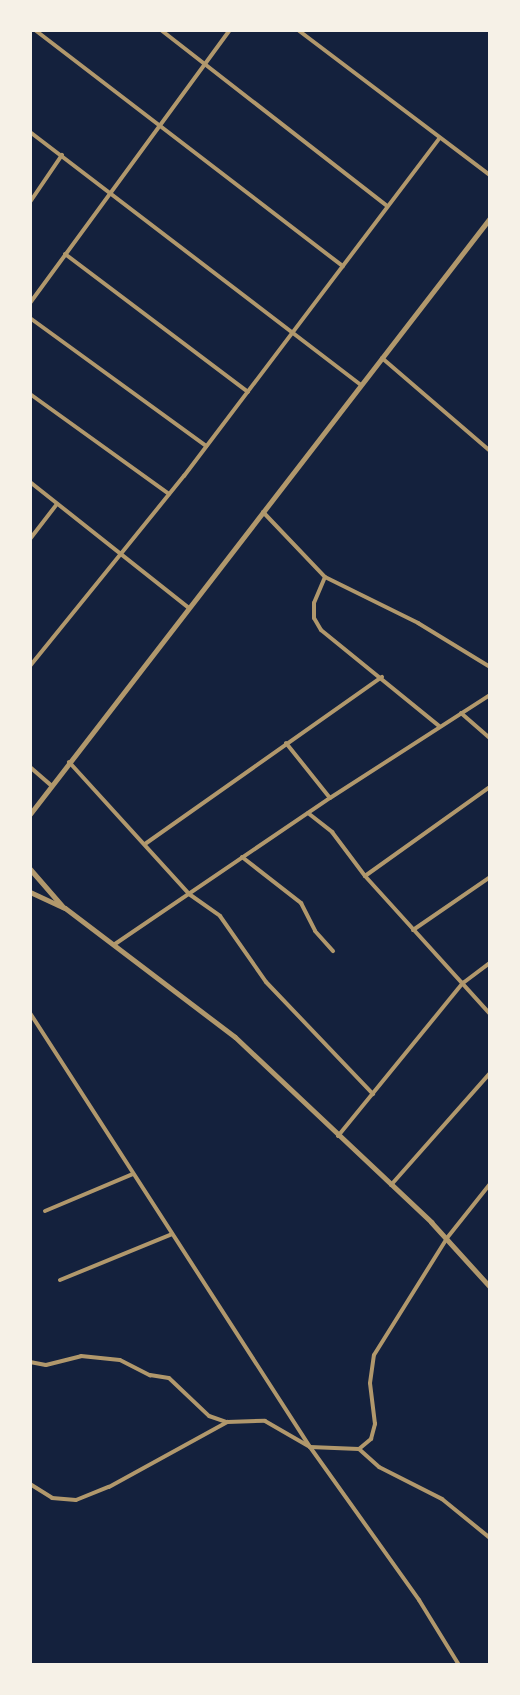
<!DOCTYPE html>
<html>
<head>
<meta charset="utf-8">
<style>
  body { margin:0 }
  #map { position:relative; width:520px; height:1695px; overflow:hidden; background:#14213d; font-family:"Space Grotesk",sans-serif }
  div>[style] { position:absolute }
  [style*='--x'] { left:calc(var(--x)*1px); top:calc(var(--y)*1px); width:calc(var(--w)*1px); rotate:calc(var(--a)*1deg) }
  .minor>* { height:4px; margin:-2px; padding:0 2px; transform-origin:2px; border-radius:2px; background:#b1986c }
  .tertiary>* { height:5px; margin:-2.5px; padding:0 2.5px; transform-origin:2.5px; border-radius:2.5px; background:#b1986c }
  span { translate:-50% -50%; white-space:nowrap; text-align:center; line-height:1.15; -webkit-text-stroke:4.5px #f6f1e7; paint-order:stroke }
  .frame { position:absolute; inset:0; border:32px solid #f6f1e7; pointer-events:none }
</style>
</head>
<body>
<div id="map">
  <div class="minor">
    <i style="--x:35;--y:30;--w:388;--a:37.5"></i>
    <i style="--x:161;--y:30;--w:286;--a:37.9"></i>
    <i style="--x:298;--y:30;--w:241;--a:37.1"></i>
    <i style="--x:30;--y:132;--w:417;--a:37.4"></i>
    <i style="--x:30;--y:202;--w:57;--a:-55.8"></i>
    <i style="--x:65;--y:254;--w:229;--a:37"></i>
    <i style="--x:30;--y:303;--w:338;--a:-53.8"></i>
    <i style="--x:30;--y:318;--w:218;--a:36"></i>
    <i style="--x:382;--y:358;--w:143;--a:40.7"></i>
    <i style="--x:30;--y:394;--w:171;--a:35.7"></i>
    <i style="--x:30;--y:482;--w:203;--a:38.4"></i>
    <i style="--x:263;--y:512;--w:90;--a:46.4"></i>
    <i style="--x:325;--y:577;--w:104;--a:26.3"></i>
    <i style="--x:418;--y:623;--w:84;--a:31.4"></i>
    <i style="--x:30;--y:539;--w:44;--a:-52.4"></i>
    <i style="--x:325;--y:577;--w:28;--a:113"></i>
    <i style="--x:314;--y:603;--w:15;--a:90"></i>
    <i style="--x:314;--y:618;--w:14;--a:60"></i>
    <i style="--x:321;--y:630;--w:152;--a:39.1"></i>
    <i style="--x:30;--y:666;--w:245;--a:-51"></i>
    <i style="--x:184;--y:476;--w:423;--a:-52.9"></i>
    <i style="--x:461;--y:713;--w:38;--a:41"></i>
    <i style="--x:286;--y:743;--w:70;--a:51.3"></i>
    <i style="--x:69;--y:762;--w:178;--a:47.7"></i>
    <i style="--x:189;--y:894;--w:38;--a:35"></i>
    <i style="--x:220;--y:916;--w:80;--a:55.1"></i>
    <i style="--x:266;--y:982;--w:155;--a:46.3"></i>
    <i style="--x:30;--y:767;--w:28;--a:41"></i>
    <i style="--x:308;--y:813;--w:31;--a:38"></i>
    <i style="--x:332;--y:832;--w:55;--a:53.1"></i>
    <i style="--x:365;--y:876;--w:186;--a:47.8"></i>
    <i style="--x:145;--y:844;--w:290;--a:-35.2"></i>
    <i style="--x:242;--y:857;--w:75;--a:37.9"></i>
    <i style="--x:301;--y:903;--w:31;--a:63"></i>
    <i style="--x:315;--y:931;--w:27;--a:48"></i>
    <i style="--x:365;--y:876;--w:153;--a:-35.5"></i>
    <i style="--x:413;--y:930;--w:93;--a:-34.5"></i>
    <i style="--x:115;--y:944;--w:260;--a:-34.2"></i>
    <i style="--x:330;--y:798;--w:190;--a:-32.8"></i>
    <i style="--x:30;--y:1013;--w:516;--a:57.17"></i>
    <i style="--x:310;--y:1447;--w:188;--a:54.5"></i>
    <i style="--x:419;--y:1600;--w:76;--a:58.4"></i>
    <i style="--x:338;--y:1136;--w:198;--a:-50.8"></i>
    <i style="--x:463;--y:983;--w:34;--a:-37"></i>
    <i style="--x:391;--y:1185;--w:149;--a:-48.5"></i>
    <i style="--x:45;--y:1211;--w:95;--a:-22.8"></i>
    <i style="--x:60;--y:1280;--w:121;--a:-22.3"></i>
    <i style="--x:30;--y:1362;--w:16;--a:11"></i>
    <i style="--x:46;--y:1365;--w:36;--a:-14"></i>
    <i style="--x:81;--y:1356;--w:39;--a:6"></i>
    <i style="--x:120;--y:1360;--w:34;--a:27"></i>
    <i style="--x:150;--y:1375;--w:19;--a:9"></i>
    <i style="--x:169;--y:1378;--w:55;--a:43.5"></i>
    <i style="--x:209;--y:1416;--w:18;--a:19"></i>
    <i style="--x:359;--y:1449;--w:16;--a:-40"></i>
    <i style="--x:371;--y:1439;--w:16;--a:-75"></i>
    <i style="--x:375;--y:1424;--w:41;--a:-97"></i>
    <i style="--x:370;--y:1383;--w:28;--a:-82"></i>
    <i style="--x:374;--y:1355;--w:138;--a:-58"></i>
    <i style="--x:447;--y:1238;--w:69;--a:-51.5"></i>
    <i style="--x:30;--y:1484;--w:26;--a:32"></i>
    <i style="--x:52;--y:1498;--w:24;--a:5"></i>
    <i style="--x:76;--y:1500;--w:35;--a:-22"></i>
    <i style="--x:109;--y:1487;--w:135;--a:-28.8"></i>
    <i style="--x:227;--y:1422;--w:38;--a:-2"></i>
    <i style="--x:265;--y:1421;--w:52;--a:30"></i>
    <i style="--x:310;--y:1447;--w:49;--a:2.3"></i>
    <i style="--x:359;--y:1449;--w:27;--a:42"></i>
    <i style="--x:379;--y:1467;--w:71;--a:26.9"></i>
    <i style="--x:442;--y:1499;--w:62;--a:39.1"></i>
  </div>
  <div class="tertiary">
    <i style="--x:30;--y:814;--w:753;--a:-52.34"></i>
    <i style="--x:30;--y:869;--w:50;--a:49"></i>
    <i style="--x:30;--y:892;--w:38;--a:25"></i>
    <i style="--x:65;--y:908;--w:213;--a:37.2"></i>
    <i style="--x:235;--y:1037;--w:270;--a:43.3"></i>
    <i style="--x:431;--y:1222;--w:88;--a:47.8"></i>
  </div>
  <div class="frame"></div>
</div>
</body>
</html>
